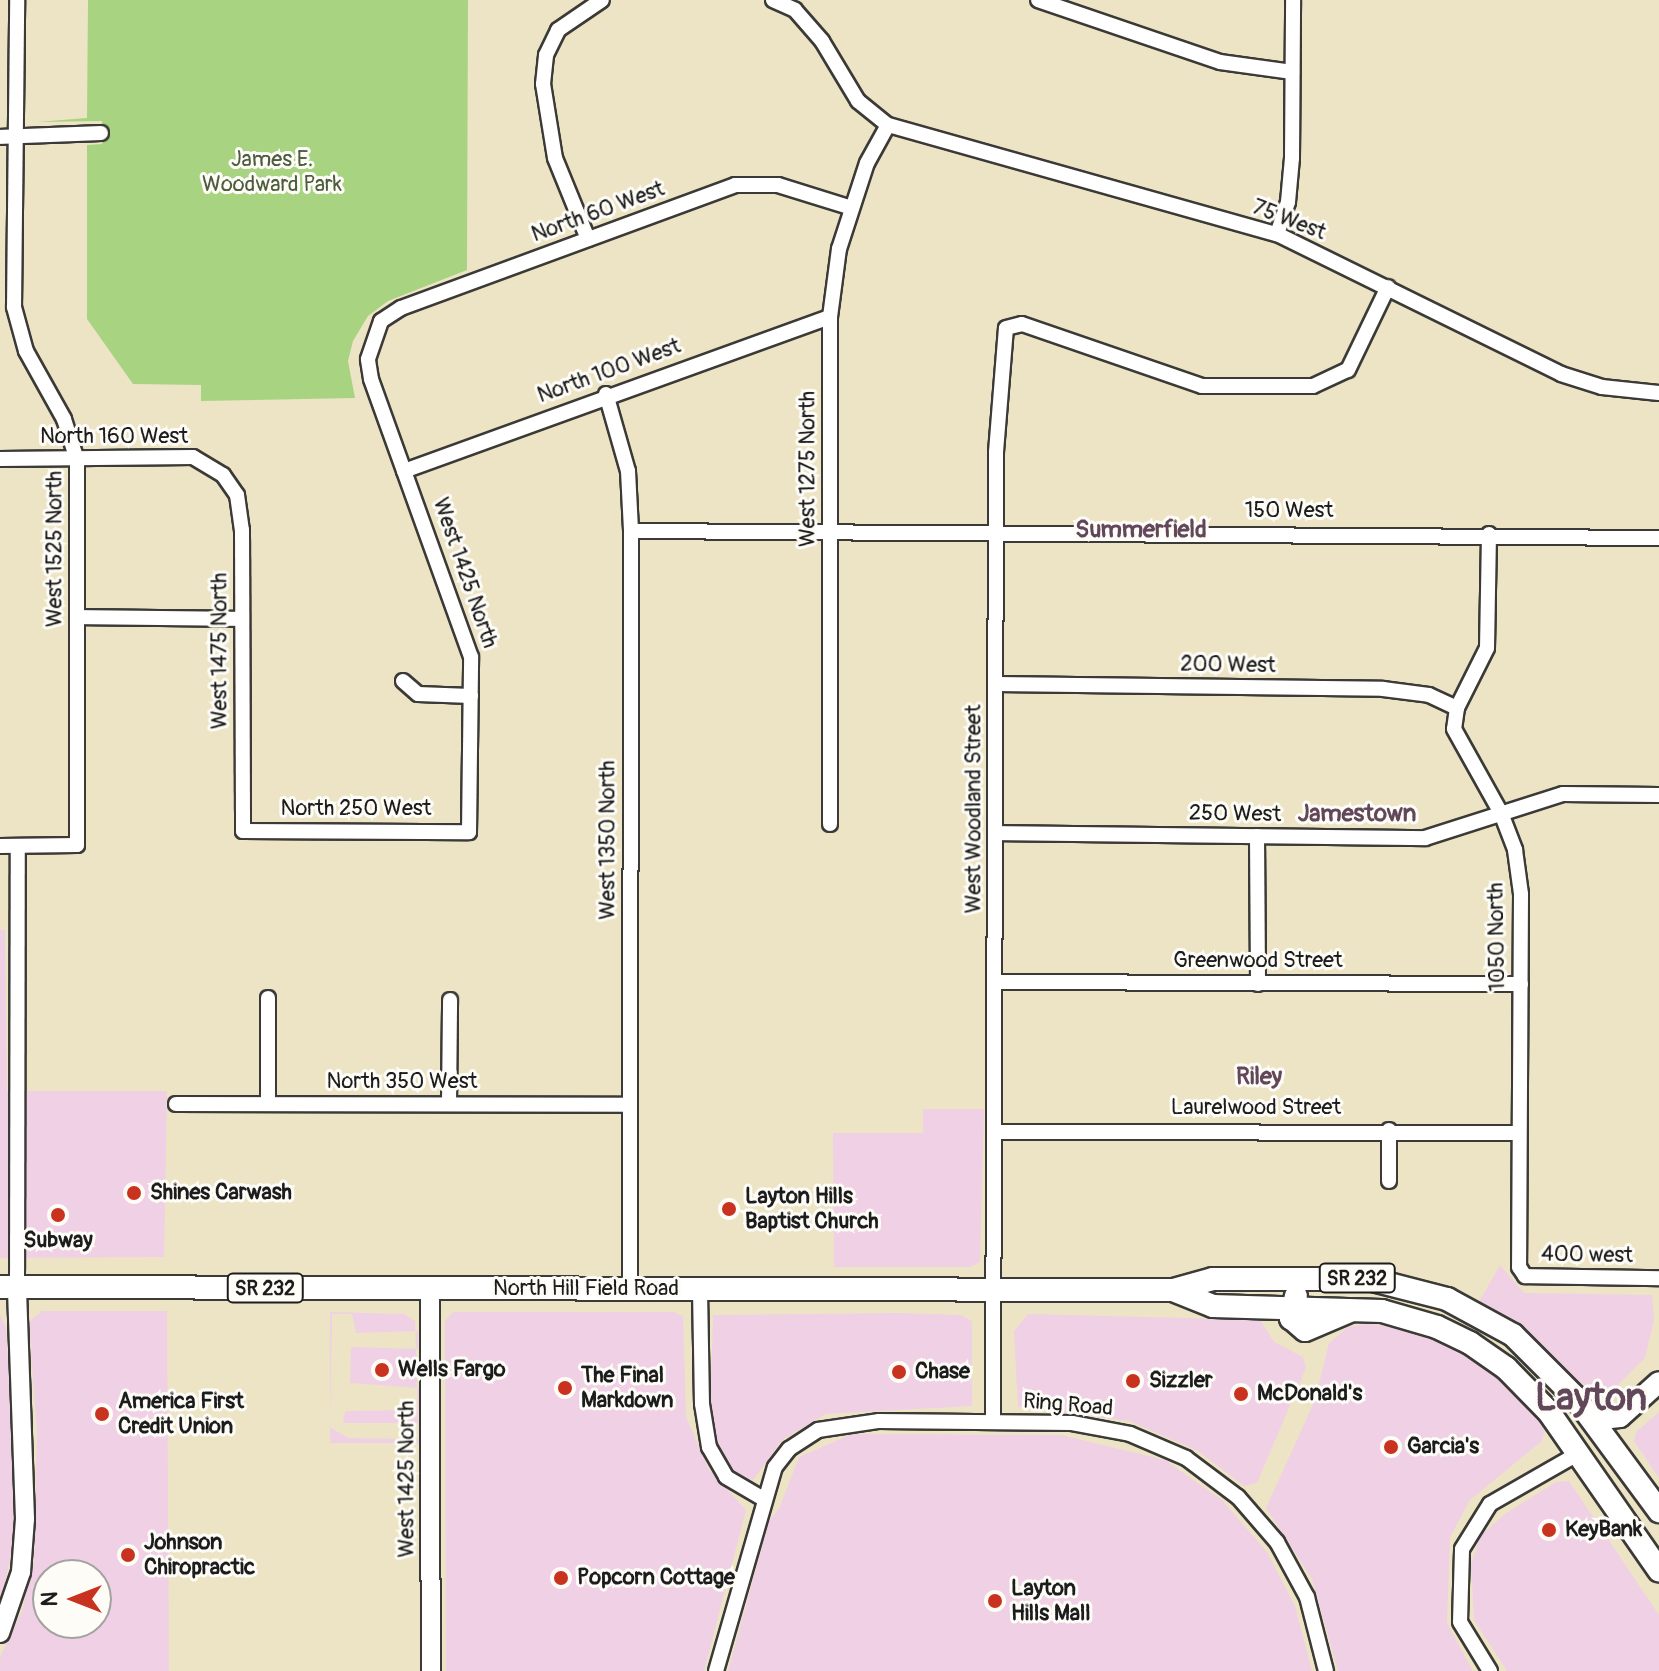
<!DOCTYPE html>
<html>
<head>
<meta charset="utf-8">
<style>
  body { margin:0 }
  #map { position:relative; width:1659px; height:1671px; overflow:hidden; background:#ede4c6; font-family:Pangolin,sans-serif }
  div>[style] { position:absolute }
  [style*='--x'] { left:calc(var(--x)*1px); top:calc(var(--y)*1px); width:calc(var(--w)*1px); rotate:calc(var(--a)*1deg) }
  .built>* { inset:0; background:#f0d0e4 }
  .green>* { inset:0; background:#a8d481 }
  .roads { filter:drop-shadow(2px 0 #3b3a36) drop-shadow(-2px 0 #3b3a36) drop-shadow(0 2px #3b3a36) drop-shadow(0 -2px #3b3a36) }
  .minor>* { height:14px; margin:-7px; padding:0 7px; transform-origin:7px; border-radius:7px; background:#fff }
  .tertiary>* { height:18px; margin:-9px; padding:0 9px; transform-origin:9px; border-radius:9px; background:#fff }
  .secondary>* { height:20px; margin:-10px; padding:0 10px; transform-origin:10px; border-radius:10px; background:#fff }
  .primary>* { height:22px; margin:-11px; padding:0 11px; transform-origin:11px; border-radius:11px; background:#fff }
  .dots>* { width:22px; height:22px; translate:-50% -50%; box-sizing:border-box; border:4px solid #fdfcf7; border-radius:50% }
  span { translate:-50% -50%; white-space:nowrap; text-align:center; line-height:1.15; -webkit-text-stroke:6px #fdfcf7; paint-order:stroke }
  .shield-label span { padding:2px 6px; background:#fdfcf7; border:2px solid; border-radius:6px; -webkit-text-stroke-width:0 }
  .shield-label { font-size:20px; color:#1c1c1c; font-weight:700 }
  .park-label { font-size:22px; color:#4d5c3f }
  .street-label { font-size:22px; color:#1c1c1c }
  .poi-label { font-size:22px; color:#1c1c1c; font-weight:700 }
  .left { translate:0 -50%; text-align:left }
  .neighbourhood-label { font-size:24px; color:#614759; font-weight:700 }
  .town-label { font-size:38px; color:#614759; font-weight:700 }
  .north { position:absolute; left:32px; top:1559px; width:80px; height:80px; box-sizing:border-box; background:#fdfcf7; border:2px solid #a3a29f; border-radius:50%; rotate:270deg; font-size:22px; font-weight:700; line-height:32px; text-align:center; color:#1c1c1c }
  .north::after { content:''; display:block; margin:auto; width:28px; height:36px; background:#c8321e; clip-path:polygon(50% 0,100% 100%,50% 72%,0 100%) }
</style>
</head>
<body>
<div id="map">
  <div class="built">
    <i style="clip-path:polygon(0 930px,5px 930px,7px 1091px,167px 1091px,164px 1257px,0 1258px)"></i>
    <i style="clip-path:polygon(923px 1109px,984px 1109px,980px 1262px,970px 1267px,834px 1267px,833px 1133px,923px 1133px)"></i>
    <i style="clip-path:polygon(1500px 1265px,1524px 1293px,1652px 1295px,1654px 1320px,1645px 1358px,1611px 1392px,1586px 1394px,1515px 1326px,1479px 1302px)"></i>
    <i style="clip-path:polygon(evenodd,42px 1311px,167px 1311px,169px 1671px,0 1671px,0 1657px,22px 1611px,34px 1560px,37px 1433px,29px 1322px,42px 1311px,48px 1575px,96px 1575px,96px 1623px,48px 1623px,48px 1575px)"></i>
    <i style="clip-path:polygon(evenodd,330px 1312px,404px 1314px,415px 1321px,419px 1443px,330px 1443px,330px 1312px,332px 1314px,352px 1314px,356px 1333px,418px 1331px,418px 1349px,351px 1347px,350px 1383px,419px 1388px,419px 1410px,345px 1411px,343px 1423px,419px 1423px,419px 1439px,348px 1438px,330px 1427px,332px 1314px)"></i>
    <i style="clip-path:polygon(453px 1312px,674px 1312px,683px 1316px,686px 1417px,709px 1470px,746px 1510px,704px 1671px,446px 1671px,445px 1321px)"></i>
    <i style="clip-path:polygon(900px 1313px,961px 1315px,972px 1321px,972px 1406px,826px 1414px,782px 1440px,754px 1479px,744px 1480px,725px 1466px,710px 1424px,713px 1315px)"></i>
    <i style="clip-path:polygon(1028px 1314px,1260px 1320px,1274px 1342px,1303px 1357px,1306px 1368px,1257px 1483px,1244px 1486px,1198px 1451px,1129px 1421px,1018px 1407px,1014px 1331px)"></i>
    <i style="clip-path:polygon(0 1315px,6px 1327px,14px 1467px,13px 1547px,0 1604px)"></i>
    <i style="clip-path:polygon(1372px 1323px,1435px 1338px,1462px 1351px,1502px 1378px,1545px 1429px,1542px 1441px,1470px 1500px,1450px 1537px,1447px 1623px,1473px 1671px,1338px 1671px,1312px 1579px,1266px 1508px,1315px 1400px,1329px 1343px,1348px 1327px)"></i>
    <i style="clip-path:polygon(1659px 1412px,1659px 1478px,1634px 1441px,1636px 1432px)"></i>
    <i style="clip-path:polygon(852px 1434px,1061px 1435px,1165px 1460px,1222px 1500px,1267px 1552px,1295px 1606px,1312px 1671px,728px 1671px,769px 1521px,779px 1509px,799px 1457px)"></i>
    <i style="clip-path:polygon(1569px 1481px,1659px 1615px,1659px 1671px,1507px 1671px,1474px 1620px,1471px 1564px,1481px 1535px,1505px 1514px,1556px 1482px)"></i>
  </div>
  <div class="green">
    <i style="clip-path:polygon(88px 0,468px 0,467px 270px,388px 301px,368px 316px,353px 341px,348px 361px,355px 398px,201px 401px,201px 385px,133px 384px,87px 319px,87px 145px,102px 144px,102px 121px,37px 122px,87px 118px)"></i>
  </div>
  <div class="roads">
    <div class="minor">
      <i style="--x:773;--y:0;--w:24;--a:24"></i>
      <i style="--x:795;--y:10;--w:41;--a:48.9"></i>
      <i style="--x:822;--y:41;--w:70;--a:59"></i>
      <i style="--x:858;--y:101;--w:38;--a:39"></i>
      <i style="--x:888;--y:125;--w:404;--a:15.7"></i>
      <i style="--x:1277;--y:234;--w:317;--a:26.2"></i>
      <i style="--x:1561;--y:374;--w:43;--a:17.6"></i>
      <i style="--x:1602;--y:387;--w:57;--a:6"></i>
      <i style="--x:1038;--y:0;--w:192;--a:18.8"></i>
      <i style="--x:1220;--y:62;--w:73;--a:7.9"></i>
      <i style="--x:0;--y:137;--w:101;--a:-2.3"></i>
      <i style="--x:1277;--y:234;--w:34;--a:-71"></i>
      <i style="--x:1288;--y:202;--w:44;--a:-84.8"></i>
      <i style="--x:1292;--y:158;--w:158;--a:-89.6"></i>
      <i style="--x:588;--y:239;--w:87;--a:-112.2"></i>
      <i style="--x:555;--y:158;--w:75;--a:-99.2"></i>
      <i style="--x:543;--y:84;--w:29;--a:-84"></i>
      <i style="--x:546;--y:55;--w:28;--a:-64"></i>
      <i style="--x:558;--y:30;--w:53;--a:-34.3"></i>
      <i style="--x:606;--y:394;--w:80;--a:74.1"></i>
      <i style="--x:628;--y:471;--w:60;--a:87.1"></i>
      <i style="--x:631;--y:531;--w:757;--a:90.08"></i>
      <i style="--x:0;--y:459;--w:193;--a:-0.6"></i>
      <i style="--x:193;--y:457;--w:35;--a:31"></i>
      <i style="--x:223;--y:475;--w:24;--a:55"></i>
      <i style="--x:237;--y:495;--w:35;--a:82"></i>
      <i style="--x:242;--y:530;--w:301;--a:89.8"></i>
      <i style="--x:243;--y:831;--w:226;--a:0.3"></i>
      <i style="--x:469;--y:832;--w:175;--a:-89.3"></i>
      <i style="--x:471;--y:657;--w:295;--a:-109.8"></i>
      <i style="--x:371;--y:379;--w:20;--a:-99"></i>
      <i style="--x:368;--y:359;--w:40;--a:-71.1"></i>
      <i style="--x:381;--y:321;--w:24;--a:-33"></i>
      <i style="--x:401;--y:308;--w:356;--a:-20.2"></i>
      <i style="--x:735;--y:185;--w:43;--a:0"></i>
      <i style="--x:778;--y:185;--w:77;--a:17.3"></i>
      <i style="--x:404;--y:471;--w:453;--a:-19.9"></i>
      <i style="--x:631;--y:531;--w:1028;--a:0.39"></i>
      <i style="--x:1489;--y:534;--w:114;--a:91"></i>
      <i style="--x:1487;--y:648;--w:67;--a:116.6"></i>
      <i style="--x:1457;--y:708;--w:21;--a:98"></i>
      <i style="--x:1454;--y:729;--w:96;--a:60.8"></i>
      <i style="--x:1501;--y:813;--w:40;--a:69"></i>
      <i style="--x:1515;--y:850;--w:44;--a:82.2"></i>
      <i style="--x:1521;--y:894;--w:373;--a:90.3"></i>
      <i style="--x:1519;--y:1267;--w:11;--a:56"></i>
      <i style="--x:1525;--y:1276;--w:134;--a:0.9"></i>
      <i style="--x:77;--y:617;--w:165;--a:0.7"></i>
      <i style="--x:403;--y:681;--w:20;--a:41"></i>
      <i style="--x:418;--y:694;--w:53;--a:2.2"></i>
      <i style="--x:996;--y:684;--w:387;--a:0.7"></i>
      <i style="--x:1383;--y:689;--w:46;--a:7.4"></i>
      <i style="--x:1429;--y:695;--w:31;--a:25"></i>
      <i style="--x:830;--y:824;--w:507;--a:-90"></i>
      <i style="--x:830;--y:317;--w:69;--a:-82.5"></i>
      <i style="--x:839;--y:249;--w:90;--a:-72"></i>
      <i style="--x:867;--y:163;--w:43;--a:-61.1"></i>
      <i style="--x:996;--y:833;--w:429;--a:0.7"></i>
      <i style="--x:1425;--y:838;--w:145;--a:-17.7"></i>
      <i style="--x:1563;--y:794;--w:96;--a:0.6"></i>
      <i style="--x:1257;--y:836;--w:148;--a:89.6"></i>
      <i style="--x:0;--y:846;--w:77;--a:-0.7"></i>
      <i style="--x:77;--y:845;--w:385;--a:-90"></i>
      <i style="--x:77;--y:460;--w:43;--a:-107.6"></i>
      <i style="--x:64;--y:419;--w:78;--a:-119.2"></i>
      <i style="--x:26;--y:351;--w:46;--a:-105.3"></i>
      <i style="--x:14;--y:307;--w:307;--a:-89.4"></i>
      <i style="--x:995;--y:982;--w:526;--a:0.22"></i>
      <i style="--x:449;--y:1103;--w:103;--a:-89.4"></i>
      <i style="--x:176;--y:1104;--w:452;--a:0.1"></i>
      <i style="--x:268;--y:1104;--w:106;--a:-90"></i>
      <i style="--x:1389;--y:1130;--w:51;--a:90"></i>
      <i style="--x:994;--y:1132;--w:525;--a:0.11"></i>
      <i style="--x:17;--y:1287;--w:441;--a:-89.9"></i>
      <i style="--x:700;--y:1290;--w:114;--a:89"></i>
      <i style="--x:702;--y:1404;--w:44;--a:80.8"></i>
      <i style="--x:709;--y:1447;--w:34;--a:60"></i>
      <i style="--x:726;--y:1477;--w:42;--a:30.3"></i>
      <i style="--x:993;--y:1422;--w:970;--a:-89.82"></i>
      <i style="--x:996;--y:452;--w:124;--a:-85.4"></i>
      <i style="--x:1006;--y:328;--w:16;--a:-14"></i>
      <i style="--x:1022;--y:324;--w:190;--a:19"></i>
      <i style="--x:1202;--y:386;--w:111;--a:0"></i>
      <i style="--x:1313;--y:386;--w:38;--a:-25"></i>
      <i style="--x:1348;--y:370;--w:92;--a:-64.3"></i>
      <i style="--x:716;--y:1671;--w:212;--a:-73.9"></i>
      <i style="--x:775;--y:1467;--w:23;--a:-52"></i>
      <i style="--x:789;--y:1449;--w:35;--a:-33"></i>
      <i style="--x:818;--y:1430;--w:62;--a:-8.4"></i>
      <i style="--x:879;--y:1421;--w:193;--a:0.6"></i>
      <i style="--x:1072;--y:1423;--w:59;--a:10.7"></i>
      <i style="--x:1130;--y:1434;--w:61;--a:23.2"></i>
      <i style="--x:1186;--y:1458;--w:65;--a:36.9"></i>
      <i style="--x:1238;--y:1497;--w:60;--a:49.1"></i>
      <i style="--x:1277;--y:1542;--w:63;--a:61.4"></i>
      <i style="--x:1307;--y:1597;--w:76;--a:75.6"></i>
      <i style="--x:1490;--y:1671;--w:57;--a:-121.5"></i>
      <i style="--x:1460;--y:1622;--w:73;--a:-88.4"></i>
      <i style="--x:1462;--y:1549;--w:53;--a:-58.1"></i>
      <i style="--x:1490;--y:1504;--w:103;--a:-29.8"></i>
    </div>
    <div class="tertiary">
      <i style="--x:430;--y:1288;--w:383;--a:89.9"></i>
      <i style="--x:0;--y:1633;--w:65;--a:-71"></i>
      <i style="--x:21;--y:1572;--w:53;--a:-85.7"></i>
      <i style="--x:25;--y:1519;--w:232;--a:-92"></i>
    </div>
    <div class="secondary">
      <i style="--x:1592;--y:1420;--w:28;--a:-6"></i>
      <i style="--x:1620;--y:1417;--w:52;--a:-41.9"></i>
    </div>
    <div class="primary">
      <i style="--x:0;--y:1287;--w:1173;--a:0.15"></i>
      <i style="--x:1173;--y:1290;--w:41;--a:-15.4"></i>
      <i style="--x:1213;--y:1279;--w:156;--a:0"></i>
      <i style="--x:1369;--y:1279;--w:81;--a:14.4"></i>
      <i style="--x:1447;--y:1299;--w:75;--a:28.6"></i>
      <i style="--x:1513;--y:1335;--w:88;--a:45"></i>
      <i style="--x:1575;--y:1397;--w:142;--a:53.6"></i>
      <i style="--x:1173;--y:1290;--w:43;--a:21.8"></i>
      <i style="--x:1213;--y:1306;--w:169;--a:1.7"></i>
      <i style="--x:1382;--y:1311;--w:57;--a:16.2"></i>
      <i style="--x:1437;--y:1327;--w:37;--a:26"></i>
      <i style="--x:1470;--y:1343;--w:44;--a:34.8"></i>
      <i style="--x:1506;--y:1368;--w:62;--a:45.7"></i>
      <i style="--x:1549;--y:1412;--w:193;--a:55.2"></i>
      <i style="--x:1296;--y:1296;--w:23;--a:103"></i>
      <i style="--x:1291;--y:1318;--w:18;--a:41"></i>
      <i style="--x:1305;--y:1330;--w:49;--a:-22.9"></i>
    </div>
  </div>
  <div class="dots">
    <i style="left:134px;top:1193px;background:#c8321e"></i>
    <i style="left:729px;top:1209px;background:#c8321e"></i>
    <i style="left:58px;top:1215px;background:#c8321e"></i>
    <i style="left:382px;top:1370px;background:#c8321e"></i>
    <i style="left:899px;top:1372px;background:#c8321e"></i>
    <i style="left:1133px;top:1381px;background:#c8321e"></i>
    <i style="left:565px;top:1388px;background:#c8321e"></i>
    <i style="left:1241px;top:1394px;background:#c8321e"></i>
    <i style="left:102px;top:1414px;background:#c8321e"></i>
    <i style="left:1391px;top:1447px;background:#c8321e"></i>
    <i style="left:1549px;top:1530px;background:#c8321e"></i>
    <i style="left:128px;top:1555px;background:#c8321e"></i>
    <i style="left:561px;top:1578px;background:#c8321e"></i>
    <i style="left:995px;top:1601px;background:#c8321e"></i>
  </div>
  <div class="shield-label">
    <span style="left:1357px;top:1278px">SR 232</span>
    <span style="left:265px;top:1288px">SR 232</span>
  </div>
  <div class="park-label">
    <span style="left:272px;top:172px">James E.<br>Woodward Park</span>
  </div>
  <div class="street-label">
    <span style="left:598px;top:212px;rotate:-20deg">North 60 West</span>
    <span style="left:1289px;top:220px;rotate:21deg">75 West</span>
    <span style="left:609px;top:371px;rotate:-20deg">North 100 West</span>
    <span style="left:114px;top:437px">North 160 West</span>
    <span style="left:808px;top:469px;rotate:-90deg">West 1275 North</span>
    <span style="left:1289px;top:511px">150 West</span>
    <span style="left:55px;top:549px;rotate:-90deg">West 1525 North</span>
    <span style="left:465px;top:573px;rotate:71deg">West 1425 North</span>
    <span style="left:220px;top:651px;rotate:-90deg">West 1475 North</span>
    <span style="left:1228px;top:665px;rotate:1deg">200 West</span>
    <span style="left:356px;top:809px">North 250 West</span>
    <span style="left:974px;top:809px;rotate:-90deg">West Woodland Street</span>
    <span style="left:1235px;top:814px;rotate:1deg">250 West</span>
    <span style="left:608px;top:840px;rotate:-90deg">West 1350 North</span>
    <span style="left:1497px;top:937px;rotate:-91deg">1050 North</span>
    <span style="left:1258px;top:961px">Greenwood Street</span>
    <span style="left:402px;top:1082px">North 350 West</span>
    <span style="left:1256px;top:1108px">Laurelwood Street</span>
    <span style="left:1587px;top:1255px;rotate:1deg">400 west</span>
    <span style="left:586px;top:1289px">North Hill Field Road</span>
    <span style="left:1068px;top:1405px;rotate:5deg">Ring Road</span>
    <span style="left:407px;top:1479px;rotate:-90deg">West 1425 North</span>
  </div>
  <div class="poi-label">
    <span class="left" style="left:150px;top:1193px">Shines Carwash</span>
    <span class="left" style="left:745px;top:1209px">Layton Hills<br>Baptist Church</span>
    <span style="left:58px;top:1241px">Subway</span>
    <span class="left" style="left:398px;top:1370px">Wells Fargo</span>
    <span class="left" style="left:915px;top:1372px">Chase</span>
    <span class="left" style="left:581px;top:1388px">The Final<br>Markdown</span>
    <span class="left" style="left:1149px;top:1381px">Sizzler</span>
    <span class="left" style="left:1257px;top:1394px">McDonald's</span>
    <span class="left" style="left:118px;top:1414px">America First<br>Credit Union</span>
    <span class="left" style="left:1407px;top:1447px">Garcia's</span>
    <span class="left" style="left:1565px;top:1530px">KeyBank</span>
    <span class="left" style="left:144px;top:1555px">Johnson<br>Chiropractic</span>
    <span class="left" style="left:577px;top:1578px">Popcorn Cottage</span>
    <span class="left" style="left:1011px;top:1601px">Layton<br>Hills Mall</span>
  </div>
  <div class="neighbourhood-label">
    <span style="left:1141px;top:530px">Summerfield</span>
    <span style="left:1357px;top:814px">Jamestown</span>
    <span style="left:1259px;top:1077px">Riley</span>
  </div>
  <div class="town-label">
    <span style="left:1591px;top:1399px">Layton</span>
  </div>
  <div class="north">N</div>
</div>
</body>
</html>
